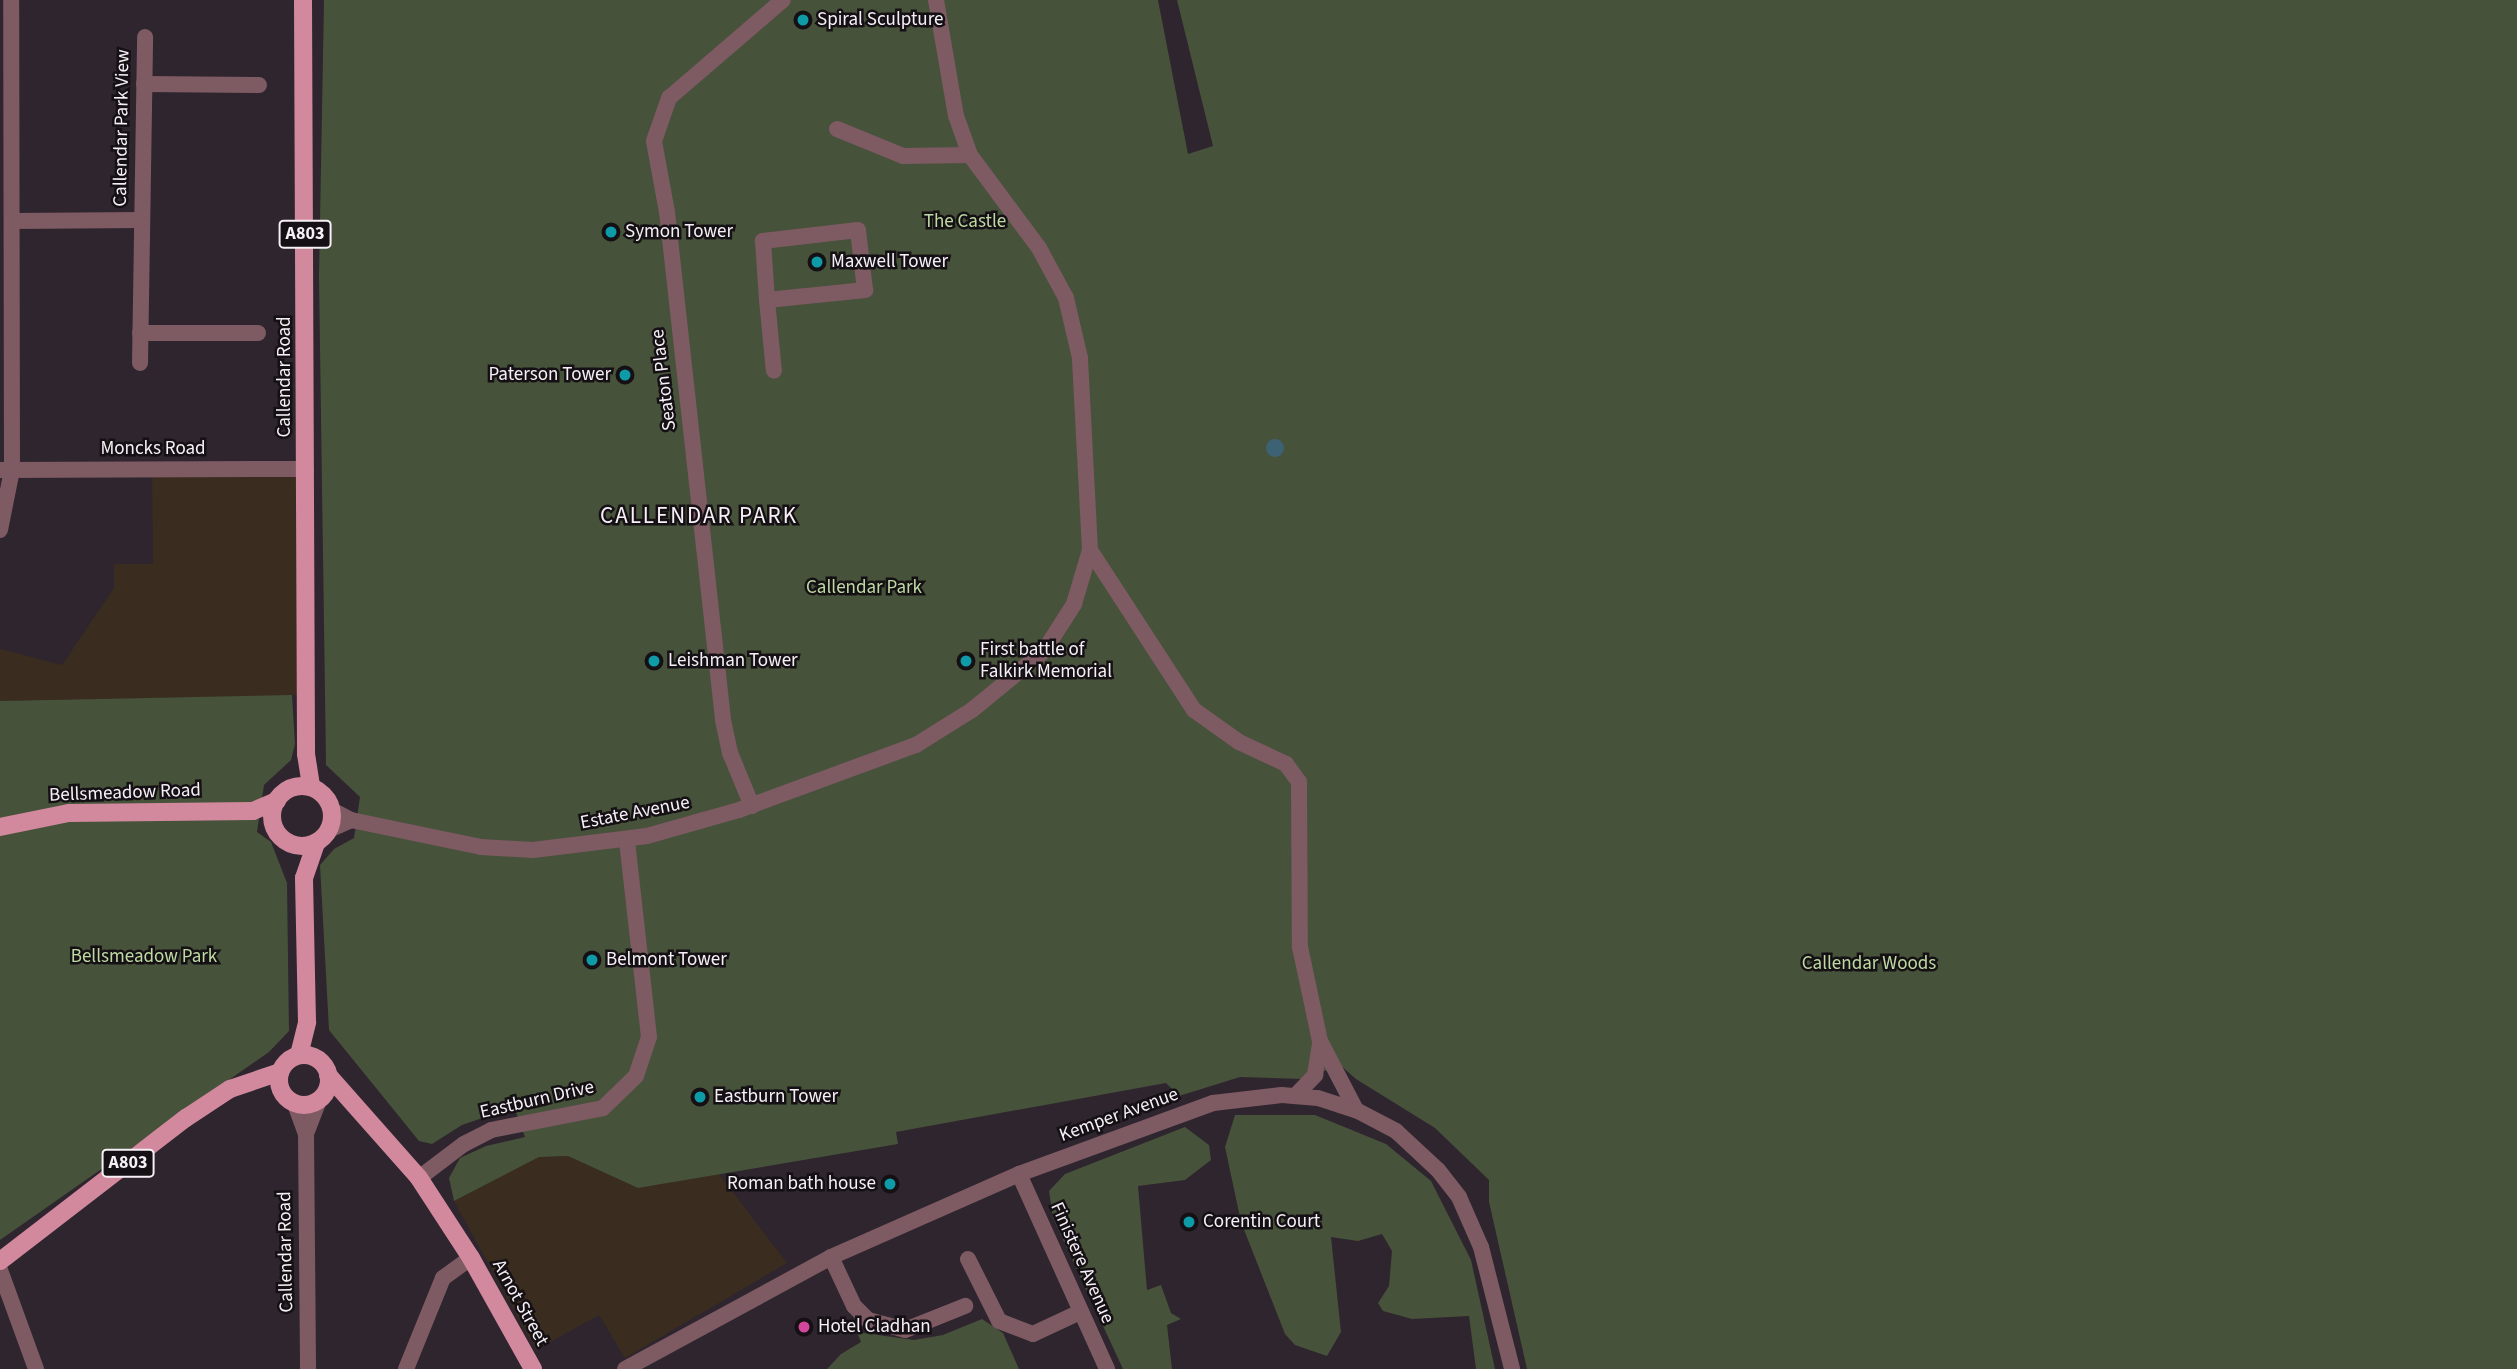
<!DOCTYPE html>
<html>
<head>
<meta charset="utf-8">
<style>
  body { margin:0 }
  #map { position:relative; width:2517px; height:1369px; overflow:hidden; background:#2e252e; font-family:"Source Sans 3",sans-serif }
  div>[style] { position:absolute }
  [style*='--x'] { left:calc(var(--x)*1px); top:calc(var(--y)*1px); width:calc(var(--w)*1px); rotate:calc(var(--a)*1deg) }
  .commercial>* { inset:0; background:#3a2d1f }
  .green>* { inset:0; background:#47523b }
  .water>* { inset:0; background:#3c6273 }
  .round { border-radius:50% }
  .minor>* { height:16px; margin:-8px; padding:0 8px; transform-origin:8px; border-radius:8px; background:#7e5a63 }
  .major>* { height:18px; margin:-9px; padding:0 9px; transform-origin:9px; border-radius:9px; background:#d3899d }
  .major>.ring { margin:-9px; padding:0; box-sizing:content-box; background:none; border:18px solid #d3899d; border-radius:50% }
  .dots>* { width:19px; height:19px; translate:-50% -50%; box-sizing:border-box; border:4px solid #141014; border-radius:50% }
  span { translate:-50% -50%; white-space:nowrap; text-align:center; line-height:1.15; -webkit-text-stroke:5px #141014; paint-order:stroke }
  .shield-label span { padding:2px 5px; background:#141014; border:2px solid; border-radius:5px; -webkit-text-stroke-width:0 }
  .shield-label { font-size:18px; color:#f6f0f6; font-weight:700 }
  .poi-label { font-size:19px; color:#f6f0f6 }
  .left { translate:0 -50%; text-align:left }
  .right { translate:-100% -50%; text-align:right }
  .street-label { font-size:19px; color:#f6f0f6 }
  .park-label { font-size:19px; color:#bedaa2 }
  .quarter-label { font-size:23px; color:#f6f0f6; letter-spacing:2px }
</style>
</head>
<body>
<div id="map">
  <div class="commercial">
    <i style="clip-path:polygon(152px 467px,306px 469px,307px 695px,0 701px,0 649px,62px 665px,114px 588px,114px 564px,153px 564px)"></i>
    <i style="clip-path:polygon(568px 1156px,638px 1188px,719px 1174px,787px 1263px,625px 1358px,599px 1315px,536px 1350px,454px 1201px,539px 1157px)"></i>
  </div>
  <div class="green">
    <i style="clip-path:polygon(324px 0,1158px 0,1188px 154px,1213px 146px,1177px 0,2517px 0,2517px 1369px,1527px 1369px,1489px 1202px,1489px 1180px,1435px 1128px,1356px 1079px,1340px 1065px,1304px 1079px,1240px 1077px,1179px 1096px,1166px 1083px,896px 1132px,898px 1144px,638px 1188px,568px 1156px,539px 1157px,454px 1201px,449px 1178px,460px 1158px,486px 1146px,525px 1137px,514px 1107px,462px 1125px,432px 1144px,419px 1141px,329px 1030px,320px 865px,334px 849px,354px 838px,360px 797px,326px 765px,319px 277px)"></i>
    <i style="clip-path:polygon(292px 695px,295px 744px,291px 760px,264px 785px,257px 832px,271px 842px,287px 883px,289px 1031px,269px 1052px,0 1240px,0 701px)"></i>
    <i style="clip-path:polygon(1235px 1115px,1315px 1115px,1386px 1144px,1431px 1181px,1471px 1260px,1495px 1369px,1476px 1369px,1469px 1316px,1412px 1319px,1383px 1311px,1378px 1303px,1389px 1286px,1392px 1251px,1382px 1234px,1358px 1241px,1331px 1237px,1341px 1332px,1327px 1356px,1295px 1345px,1285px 1334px,1241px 1222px,1225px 1147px)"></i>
    <i style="clip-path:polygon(1185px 1127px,1209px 1145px,1211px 1160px,1185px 1180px,1138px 1186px,1147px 1290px,1161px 1285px,1171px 1313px,1181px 1319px,1167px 1325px,1172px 1369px,1123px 1369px,1053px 1218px,1049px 1191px,1065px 1174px)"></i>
    <i style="clip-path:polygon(982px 1319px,1003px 1333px,1019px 1369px,827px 1369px,841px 1354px,861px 1342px,857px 1332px,914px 1340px,943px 1335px)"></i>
  </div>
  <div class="water">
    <i class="round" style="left:1266px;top:439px;width:18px;height:18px"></i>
  </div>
  <div class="minor">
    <i style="--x:144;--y:84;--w:115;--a:0.5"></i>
    <i style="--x:837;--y:129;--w:71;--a:22.2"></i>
    <i style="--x:903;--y:156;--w:67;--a:-0.9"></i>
    <i style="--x:12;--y:221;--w:130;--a:-0.4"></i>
    <i style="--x:767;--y:300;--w:99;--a:-5.8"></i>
    <i style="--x:865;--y:290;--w:60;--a:-96.7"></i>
    <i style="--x:858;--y:230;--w:96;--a:173.4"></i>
    <i style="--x:763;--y:241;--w:59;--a:86.1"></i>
    <i style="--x:767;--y:300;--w:71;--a:84.4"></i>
    <i style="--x:140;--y:333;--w:118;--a:0"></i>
    <i style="--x:140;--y:363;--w:326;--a:-89.1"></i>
    <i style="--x:0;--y:470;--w:306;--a:-0.2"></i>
    <i style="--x:0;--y:530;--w:61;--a:-78.7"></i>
    <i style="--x:12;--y:470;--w:470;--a:-90.1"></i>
    <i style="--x:1090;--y:550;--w:191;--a:57"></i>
    <i style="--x:1194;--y:710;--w:55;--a:35.4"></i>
    <i style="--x:1239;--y:742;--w:52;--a:25.1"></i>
    <i style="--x:1286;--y:764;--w:22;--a:54"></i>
    <i style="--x:1299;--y:782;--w:165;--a:89.7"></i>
    <i style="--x:1300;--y:947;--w:96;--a:78"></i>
    <i style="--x:1320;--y:1041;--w:78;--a:62.4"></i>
    <i style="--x:752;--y:806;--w:57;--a:-112.5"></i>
    <i style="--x:730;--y:753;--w:35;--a:-102"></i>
    <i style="--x:723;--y:719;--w:510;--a:-96.3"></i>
    <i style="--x:667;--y:212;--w:72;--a:-100.4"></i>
    <i style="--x:654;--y:141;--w:46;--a:-70.8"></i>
    <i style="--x:669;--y:98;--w:150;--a:-40.7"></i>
    <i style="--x:332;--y:810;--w:21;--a:28"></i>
    <i style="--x:351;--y:820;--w:133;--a:11.7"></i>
    <i style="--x:481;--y:847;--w:52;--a:3.3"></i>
    <i style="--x:533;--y:850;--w:115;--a:-7"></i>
    <i style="--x:647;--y:836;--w:96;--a:-15.8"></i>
    <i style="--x:739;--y:810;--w:189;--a:-20.2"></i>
    <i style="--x:916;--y:745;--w:66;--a:-32"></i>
    <i style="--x:972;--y:710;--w:93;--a:-39.3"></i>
    <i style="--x:1044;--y:651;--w:56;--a:-57.4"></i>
    <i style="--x:1074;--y:604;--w:56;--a:-73.5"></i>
    <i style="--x:1090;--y:550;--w:192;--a:-93"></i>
    <i style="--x:1080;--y:358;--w:62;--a:-103.1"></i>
    <i style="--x:1066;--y:298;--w:57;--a:-118.4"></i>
    <i style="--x:1039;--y:248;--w:116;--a:-126.6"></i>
    <i style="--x:970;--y:155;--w:41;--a:-109.7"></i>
    <i style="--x:956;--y:116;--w:118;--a:-99.8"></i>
    <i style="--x:329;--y:830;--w:24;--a:-24"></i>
    <i style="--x:1296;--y:1095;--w:28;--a:-46"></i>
    <i style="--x:1315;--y:1075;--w:32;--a:-81"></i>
    <i style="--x:295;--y:1104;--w:32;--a:70"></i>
    <i style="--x:306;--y:1134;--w:235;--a:89.5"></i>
    <i style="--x:306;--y:1134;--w:36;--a:-69"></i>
    <i style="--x:1019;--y:1174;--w:214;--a:65.7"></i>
    <i style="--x:419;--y:1178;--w:56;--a:-37.1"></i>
    <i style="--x:464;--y:1144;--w:30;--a:-27"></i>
    <i style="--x:491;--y:1130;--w:114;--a:-11.1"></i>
    <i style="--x:603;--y:1108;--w:46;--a:-44.1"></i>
    <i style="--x:636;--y:1076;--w:41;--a:-71.6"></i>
    <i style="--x:649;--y:1037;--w:198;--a:-96.4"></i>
    <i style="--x:831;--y:1257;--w:54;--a:64.9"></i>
    <i style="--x:854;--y:1306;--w:20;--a:45"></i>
    <i style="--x:868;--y:1320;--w:38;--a:15"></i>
    <i style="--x:905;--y:1330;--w:65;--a:-21.8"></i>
    <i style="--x:968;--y:1259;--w:69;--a:63.4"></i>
    <i style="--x:999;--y:1321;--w:36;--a:21"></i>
    <i style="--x:1033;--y:1334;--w:52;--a:-25.1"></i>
    <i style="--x:0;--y:1270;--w:105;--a:70"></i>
    <i style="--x:406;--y:1369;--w:98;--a:-67.9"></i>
    <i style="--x:443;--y:1278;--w:34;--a:-36"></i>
    <i style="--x:625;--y:1369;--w:234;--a:-28.5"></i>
    <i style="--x:831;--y:1257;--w:206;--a:-23.8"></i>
    <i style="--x:1019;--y:1174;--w:207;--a:-20.1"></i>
    <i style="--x:1213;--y:1103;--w:69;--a:-6.6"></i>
    <i style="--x:1282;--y:1095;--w:36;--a:5"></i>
    <i style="--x:1318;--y:1098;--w:40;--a:18"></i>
    <i style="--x:1356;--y:1110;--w:45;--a:27.7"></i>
    <i style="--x:1396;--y:1131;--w:57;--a:42.9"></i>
    <i style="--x:1438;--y:1170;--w:34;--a:52"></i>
    <i style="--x:1459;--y:1197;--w:55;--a:66.3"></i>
    <i style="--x:1481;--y:1247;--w:126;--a:75.7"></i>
  </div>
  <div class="major">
    <i style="--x:303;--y:0;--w:754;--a:89.77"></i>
    <i style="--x:306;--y:754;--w:33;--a:81"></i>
    <i class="ring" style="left:272px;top:786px;width:42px;height:42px"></i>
    <i style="--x:0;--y:827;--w:70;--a:-11.5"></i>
    <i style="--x:69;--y:813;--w:184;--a:-0.6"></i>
    <i style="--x:253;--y:811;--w:26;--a:-23"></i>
    <i style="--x:299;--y:1055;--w:34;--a:-76"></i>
    <i style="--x:307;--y:1022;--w:144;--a:-91.2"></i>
    <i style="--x:304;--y:878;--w:37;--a:-71"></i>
    <i class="ring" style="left:279px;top:1055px;width:32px;height:32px"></i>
    <i style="--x:328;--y:1075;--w:137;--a:48.5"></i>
    <i style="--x:419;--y:1178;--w:95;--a:57"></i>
    <i style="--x:471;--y:1258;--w:127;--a:60.8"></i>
    <i style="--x:0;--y:1261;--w:235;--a:-37.6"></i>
    <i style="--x:186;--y:1118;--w:53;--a:-33.4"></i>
    <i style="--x:230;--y:1089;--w:53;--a:-18.8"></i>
  </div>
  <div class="dots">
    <i style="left:803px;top:20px;background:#0f9aa8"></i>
    <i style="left:611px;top:232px;background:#0f9aa8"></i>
    <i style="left:817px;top:262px;background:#0f9aa8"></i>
    <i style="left:625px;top:375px;background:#0f9aa8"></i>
    <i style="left:654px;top:661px;background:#0f9aa8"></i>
    <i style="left:966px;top:661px;background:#0f9aa8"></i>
    <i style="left:592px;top:960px;background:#0f9aa8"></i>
    <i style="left:700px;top:1097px;background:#0f9aa8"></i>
    <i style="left:890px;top:1184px;background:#0f9aa8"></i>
    <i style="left:1189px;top:1222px;background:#0f9aa8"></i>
    <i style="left:804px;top:1327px;background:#d1479c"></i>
  </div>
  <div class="shield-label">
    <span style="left:305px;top:234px">A803</span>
    <span style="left:128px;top:1163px">A803</span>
  </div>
  <div class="poi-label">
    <span class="left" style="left:817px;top:20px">Spiral Sculpture</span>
    <span class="left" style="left:625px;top:232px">Symon Tower</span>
    <span class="left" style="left:831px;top:262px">Maxwell Tower</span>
    <span class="right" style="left:611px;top:375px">Paterson Tower</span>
    <span class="left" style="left:980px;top:661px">First battle of<br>Falkirk Memorial</span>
    <span class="left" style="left:668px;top:661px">Leishman Tower</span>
    <span class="left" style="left:606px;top:960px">Belmont Tower</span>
    <span class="left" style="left:714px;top:1097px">Eastburn Tower</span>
    <span class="right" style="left:876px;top:1184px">Roman bath house</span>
    <span class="left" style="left:1203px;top:1222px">Corentin Court</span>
    <span class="left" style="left:818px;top:1327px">Hotel Cladhan</span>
  </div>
  <div class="street-label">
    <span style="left:122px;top:128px;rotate:-89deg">Callendar Park View</span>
    <span style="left:285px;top:377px;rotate:-90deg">Callendar Road</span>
    <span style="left:664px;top:380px;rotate:-97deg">Seaton Place</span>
    <span style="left:153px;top:449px">Moncks Road</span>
    <span style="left:125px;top:793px;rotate:-2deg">Bellsmeadow Road</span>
    <span style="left:635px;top:813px;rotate:-11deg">Estate Avenue</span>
    <span style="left:537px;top:1100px;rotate:-13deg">Eastburn Drive</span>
    <span style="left:1119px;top:1115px;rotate:-20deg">Kemper Avenue</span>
    <span style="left:286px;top:1252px;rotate:-91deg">Callendar Road</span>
    <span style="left:1082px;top:1263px;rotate:66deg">Finistere Avenue</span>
    <span style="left:520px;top:1303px;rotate:61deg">Arnot Street</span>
  </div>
  <div class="park-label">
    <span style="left:965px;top:222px">The Castle</span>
    <span style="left:864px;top:588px">Callendar Park</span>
    <span style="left:144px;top:957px">Bellsmeadow Park</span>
    <span style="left:1869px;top:964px">Callendar Woods</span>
  </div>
  <div class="quarter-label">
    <span style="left:699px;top:516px">CALLENDAR PARK</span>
  </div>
</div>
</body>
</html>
